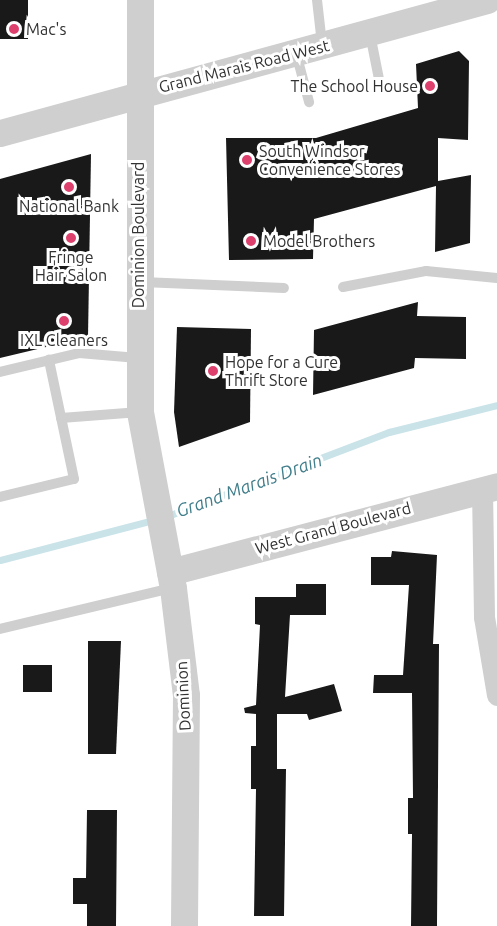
<!DOCTYPE html>
<html>
<head>
<meta charset="utf-8">
<style>
  body { margin:0 }
  #map { position:relative; width:497px; height:926px; overflow:hidden; background:#fff; font-family:Ubuntu,sans-serif }
  div>[style] { position:absolute }
  [style*='--x'] { left:calc(var(--x)*1px); top:calc(var(--y)*1px); width:calc(var(--w)*1px); rotate:calc(var(--a)*1deg) }
  .stream>* { height:7px; margin:-3.5px; padding:0 3.5px; transform-origin:3.5px; border-radius:3.5px; background:#c9e3e8 }
  .building>* { inset:0; background:#191919 }
  .service>* { height:10px; margin:-5px; padding:0 5px; transform-origin:5px; border-radius:5px; background:#cfcfcf }
  .minor>* { height:21px; margin:-10.5px; padding:0 10.5px; transform-origin:10.5px; border-radius:10.5px; background:#cfcfcf }
  .tertiary>* { height:27px; margin:-13.5px; padding:0 13.5px; transform-origin:13.5px; border-radius:13.5px; background:#cfcfcf }
  .dots>* { width:16px; height:16px; translate:-50% -50%; box-sizing:border-box; border:3px solid #fff; border-radius:50% }
  span { translate:-50% -50%; white-space:nowrap; text-align:center; line-height:1.15; -webkit-text-stroke:6px #fff; paint-order:stroke }
  .poi-label { font-size:16px; color:#323232 }
  .left { translate:0 -50%; text-align:left }
  .right { translate:-100% -50%; text-align:right }
  .street-label { font-size:16px; color:#323232 }
  .water-label { font-size:18px; color:#407e8b; font-style:italic }
</style>
</head>
<body>
<div id="map">
  <div class="stream">
    <i style="--x:165;--y:517;--w:240;--a:-20.8"></i>
    <i style="--x:389;--y:432;--w:111;--a:-14"></i>
    <i style="--x:0;--y:560;--w:159;--a:-14.6"></i>
  </div>
  <div class="building">
    <i style="clip-path:polygon(0 0,28px 0,28px 39px,0 39px)"></i>
    <i style="clip-path:polygon(459px 51px,469px 61px,468px 140px,438px 138px,438px 181px,471px 175px,470px 243px,435px 252px,436px 186px,314px 219px,313px 259px,229px 260px,226px 138px,316px 138px,418px 108px,416px 64px)"></i>
    <i style="clip-path:polygon(91px 154px,88px 337px,0 358px,0 179px)"></i>
    <i style="clip-path:polygon(418px 302px,417px 316px,466px 317px,466px 359px,415px 358px,414px 368px,313px 395px,314px 330px)"></i>
    <i style="clip-path:polygon(177px 327px,251px 329px,250px 422px,179px 447px,174px 412px)"></i>
    <i style="clip-path:polygon(392px 551px,437px 555px,433px 644px,439px 644px,437px 926px,411px 926px,412px 834px,408px 834px,408px 798px,413px 798px,412px 693px,373px 693px,374px 675px,403px 675px,409px 585px,371px 585px,371px 557px,391px 557px)"></i>
    <i style="clip-path:polygon(296px 584px,326px 584px,326px 615px,290px 615px,285px 697px,334px 684px,342px 711px,309px 720px,307px 714px,277px 714px,277px 769px,286px 769px,284px 916px,254px 916px,256px 789px,251px 789px,251px 746px,256px 746px,256px 714px,245px 713px,244px 708px,256px 705px,260px 625px,255px 624px,255px 597px,296px 597px)"></i>
    <i style="clip-path:polygon(88px 641px,121px 641px,116px 754px,88px 754px)"></i>
    <i style="clip-path:polygon(23px 665px,52px 665px,52px 692px,23px 692px)"></i>
    <i style="clip-path:polygon(87px 810px,117px 810px,116px 926px,87px 926px,87px 904px,73px 904px,73px 878px,86px 878px)"></i>
  </div>
  <div class="service">
    <i style="--x:317;--y:0;--w:44;--a:83.5"></i>
    <i style="--x:370;--y:34;--w:51;--a:78.7"></i>
    <i style="--x:296;--y:53;--w:51;--a:75.1"></i>
    <i style="--x:142;--y:282;--w:142;--a:2.4"></i>
    <i style="--x:343;--y:287;--w:85;--a:-10.9"></i>
    <i style="--x:426;--y:271;--w:71;--a:5.6"></i>
    <i style="--x:0;--y:372;--w:81;--a:-13.5"></i>
    <i style="--x:79;--y:353;--w:59;--a:4.8"></i>
    <i style="--x:61;--y:418;--w:79;--a:-4.3"></i>
    <i style="--x:0;--y:497;--w:76;--a:-13.7"></i>
    <i style="--x:74;--y:479;--w:122;--a:-101.9"></i>
    <i style="--x:0;--y:629;--w:177;--a:-13.4"></i>
  </div>
  <div class="minor">
    <i style="--x:482;--y:489;--w:128;--a:89.1"></i>
    <i style="--x:484;--y:617;--w:79;--a:80.5"></i>
  </div>
  <div class="tertiary">
    <i style="--x:140;--y:0;--w:412;--a:90"></i>
    <i style="--x:140;--y:412;--w:179;--a:79.4"></i>
    <i style="--x:173;--y:588;--w:108;--a:83.1"></i>
    <i style="--x:186;--y:695;--w:231;--a:90.5"></i>
    <i style="--x:0;--y:133;--w:505;--a:-15.28"></i>
    <i style="--x:170;--y:572;--w:338;--a:-14.7"></i>
  </div>
  <div class="dots">
    <i style="left:14px;top:29px;background:#dd406d"></i>
    <i style="left:430px;top:86px;background:#dd406d"></i>
    <i style="left:247px;top:160px;background:#dd406d"></i>
    <i style="left:69px;top:187px;background:#dd406d"></i>
    <i style="left:71px;top:238px;background:#dd406d"></i>
    <i style="left:251px;top:241px;background:#dd406d"></i>
    <i style="left:64px;top:321px;background:#dd406d"></i>
    <i style="left:213px;top:371px;background:#dd406d"></i>
  </div>
  <div class="poi-label">
    <span class="left" style="left:26px;top:29px">Mac's</span>
    <span class="right" style="left:418px;top:86px">The School House</span>
    <span class="left" style="left:259px;top:160px">South Windsor<br>Convenience Stores</span>
    <span style="left:69px;top:206px">National Bank</span>
    <span class="left" style="left:263px;top:241px">Model Brothers</span>
    <span style="left:71px;top:266px">Fringe<br>Hair Salon</span>
    <span style="left:64px;top:340px">IXL Cleaners</span>
    <span class="left" style="left:225px;top:371px">Hope for a Cure<br>Thrift Store</span>
  </div>
  <div class="street-label">
    <span style="left:244px;top:66px;rotate:-14deg">Grand Marais Road West</span>
    <span style="left:138px;top:235px;rotate:-90deg">Dominion Boulevard</span>
    <span style="left:333px;top:528px;rotate:-15deg">West Grand Boulevard</span>
    <span style="left:183px;top:696px;rotate:-93deg">Dominion</span>
  </div>
  <div class="water-label">
    <span style="left:249px;top:485px;rotate:-20deg">Grand Marais Drain</span>
  </div>
</div>
</body>
</html>
